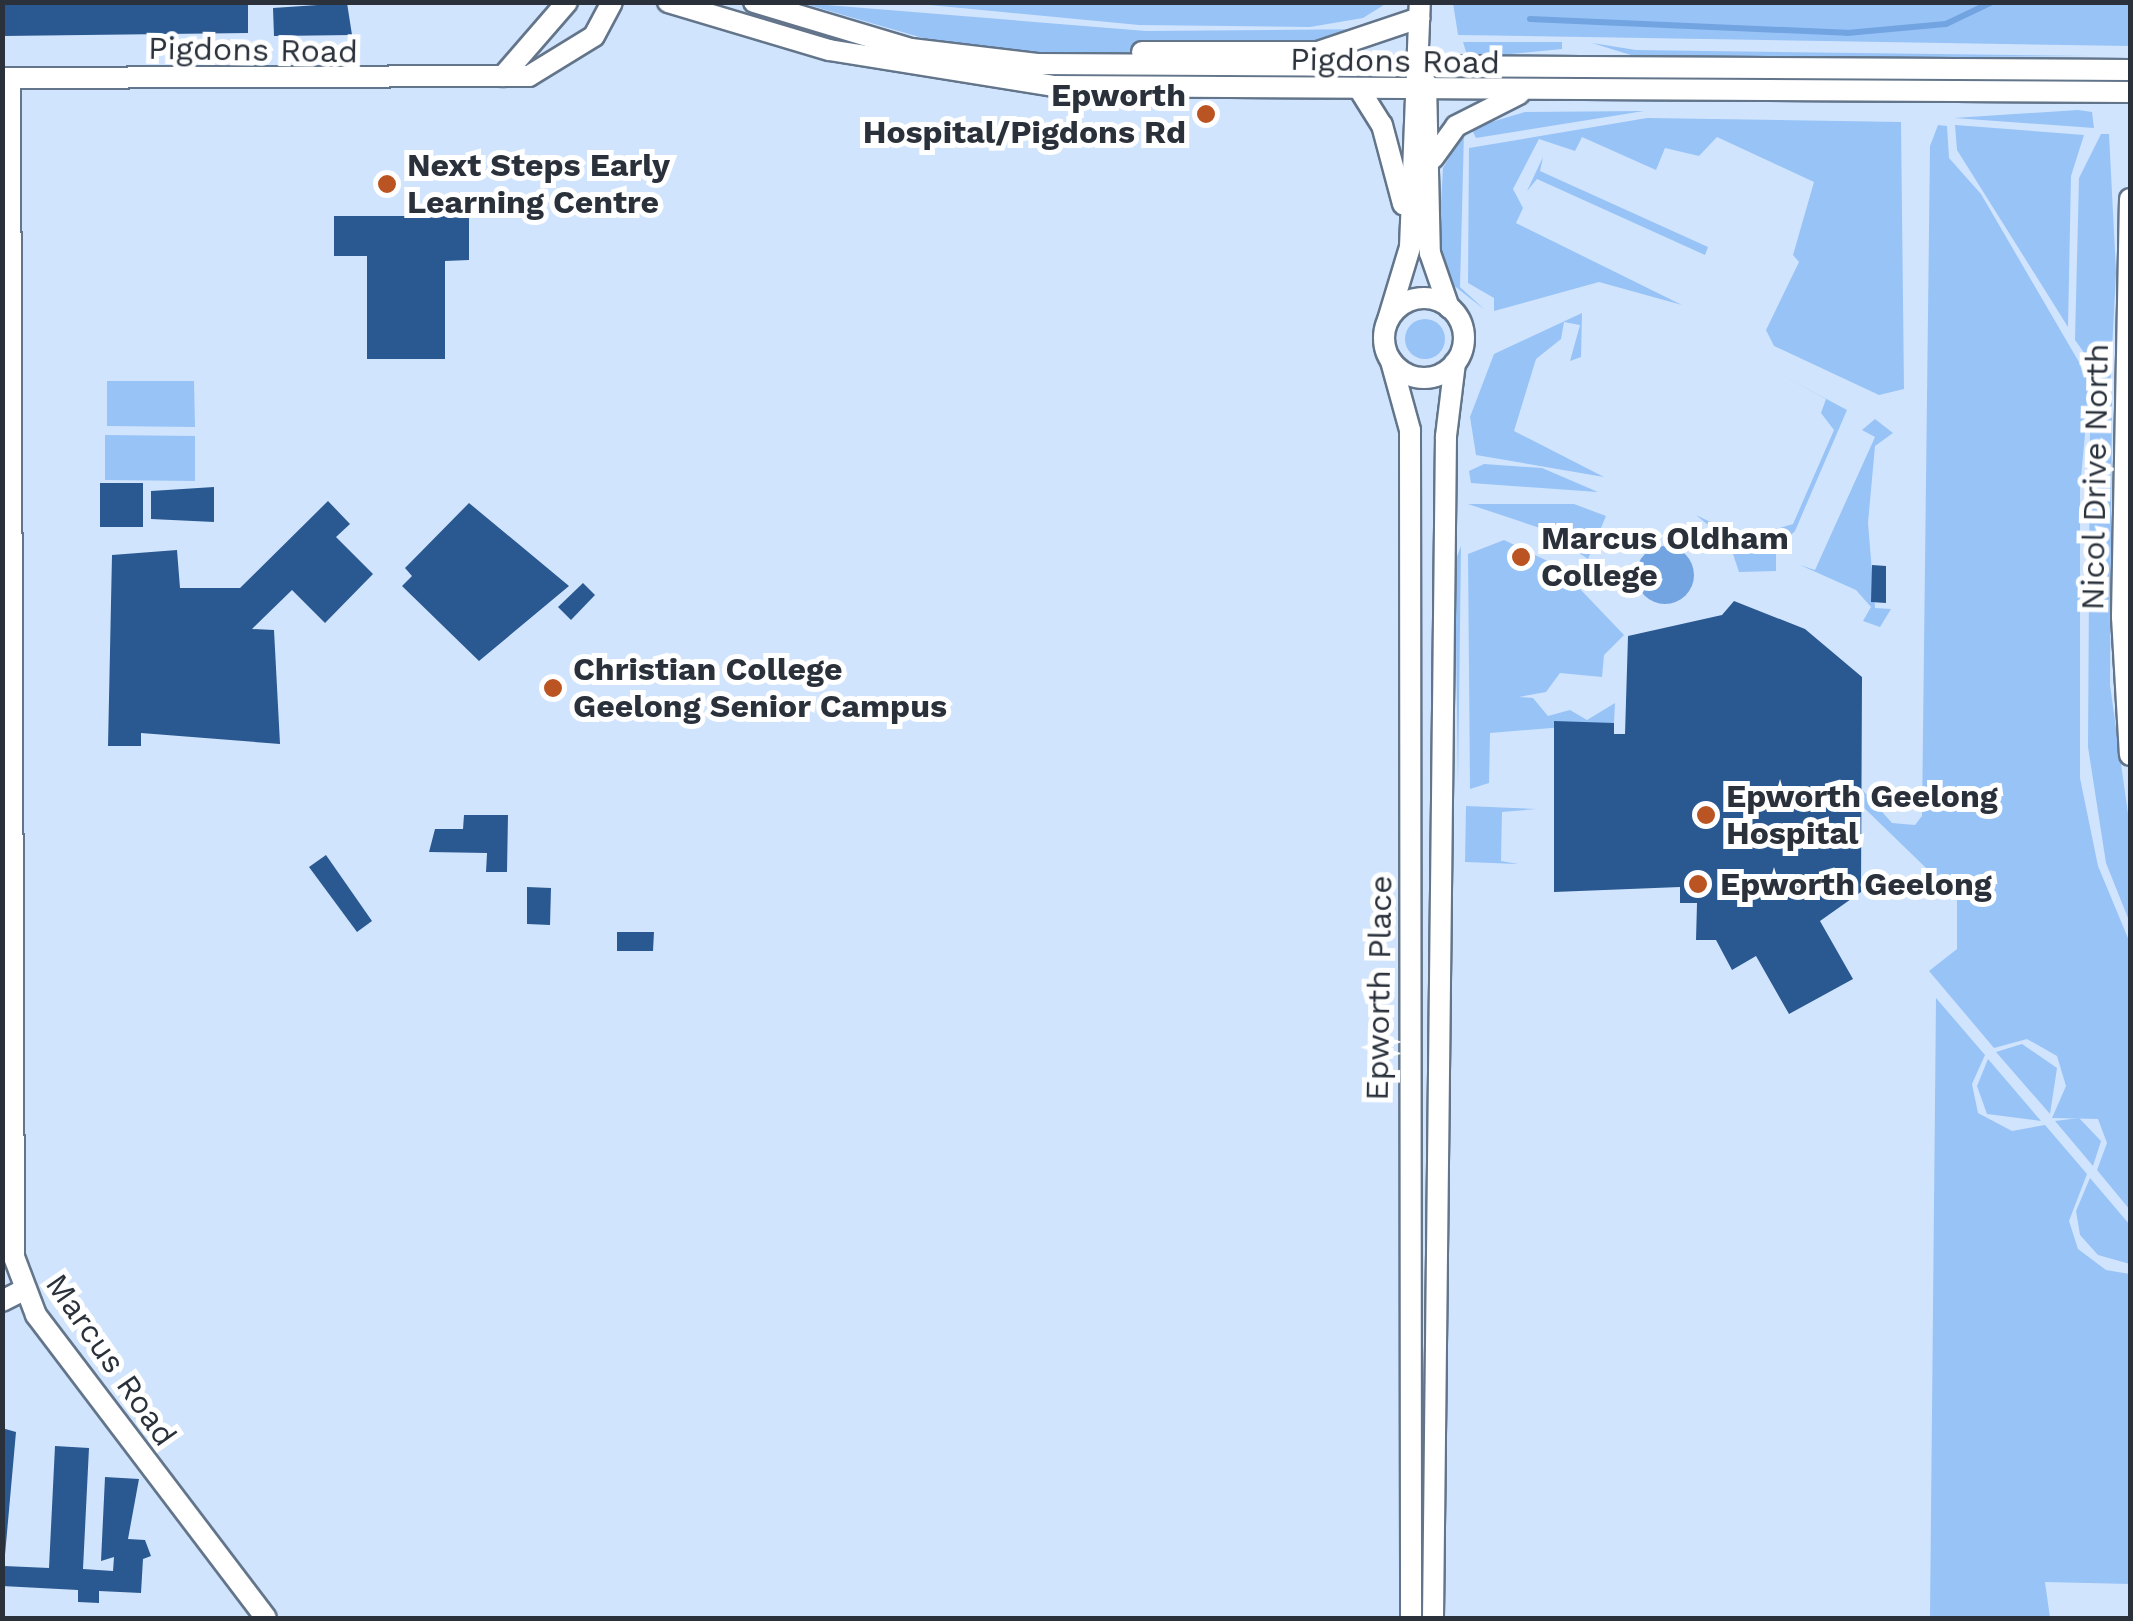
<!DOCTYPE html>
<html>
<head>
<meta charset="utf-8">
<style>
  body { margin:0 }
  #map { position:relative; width:2133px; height:1621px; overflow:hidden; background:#d1e4fd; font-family:"Work Sans",sans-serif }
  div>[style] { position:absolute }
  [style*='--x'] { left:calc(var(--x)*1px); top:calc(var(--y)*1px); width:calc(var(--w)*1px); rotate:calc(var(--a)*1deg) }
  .green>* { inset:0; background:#98c3f7 }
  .round { border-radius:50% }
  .water>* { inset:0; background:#72a4e1 }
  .stream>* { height:6px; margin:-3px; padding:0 3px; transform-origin:3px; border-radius:3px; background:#72a4e1 }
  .building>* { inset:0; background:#2a5991 }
  .roads { filter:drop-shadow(2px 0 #63758a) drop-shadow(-2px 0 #63758a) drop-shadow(0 2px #63758a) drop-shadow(0 -2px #63758a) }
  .minor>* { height:20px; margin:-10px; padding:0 10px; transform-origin:10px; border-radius:10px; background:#fff }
  .minor>.ring { margin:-10px; padding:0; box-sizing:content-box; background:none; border:20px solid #fff; border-radius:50% }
  .dots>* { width:28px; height:28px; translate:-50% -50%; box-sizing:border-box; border:5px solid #fff; border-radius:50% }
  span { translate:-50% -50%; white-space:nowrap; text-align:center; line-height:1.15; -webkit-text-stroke:10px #fff; paint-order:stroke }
  .street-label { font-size:32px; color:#2a313b }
  .poi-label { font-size:32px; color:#2a313b; font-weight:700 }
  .right { translate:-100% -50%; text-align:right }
  .left { translate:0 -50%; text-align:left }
  .frame { position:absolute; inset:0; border:5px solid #2a313b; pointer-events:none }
</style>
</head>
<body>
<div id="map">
  <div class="green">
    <i style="clip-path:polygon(802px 3px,1146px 31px,1374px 29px,1329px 44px,1052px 55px,940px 43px)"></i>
    <i style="clip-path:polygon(909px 3px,1387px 2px,1387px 3px,1363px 18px,1310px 27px,1139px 25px)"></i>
    <i style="clip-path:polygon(1453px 3px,2130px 3px,2130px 46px,1458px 35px)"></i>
    <i style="clip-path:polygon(1463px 42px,1562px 42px,1562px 49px,1468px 58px)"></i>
    <i style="clip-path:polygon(1592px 43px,1636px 50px,2089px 56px,1647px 60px)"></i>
    <i style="clip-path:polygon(2078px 110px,2092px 112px,2094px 128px,1954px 118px)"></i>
    <i style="clip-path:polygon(1644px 111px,1476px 138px,1471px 128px,1525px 112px)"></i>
    <i style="clip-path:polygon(1647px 118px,1901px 122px,1904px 389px,1879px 395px,1774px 346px,1766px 330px,1799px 262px,1793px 255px,1814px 182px,1717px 137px,1699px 156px,1665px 148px,1656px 170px,1582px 137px,1575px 151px,1539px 139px,1513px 189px,1523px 208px,1516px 223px,1682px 305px,1599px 282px,1494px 311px,1494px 298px,1468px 283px,1469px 148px)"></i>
    <i style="clip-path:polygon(1938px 125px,1947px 126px,1949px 158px,1981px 194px,2090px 381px,2080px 488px,2080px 778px,2098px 866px,2130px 943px,2130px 1210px,2097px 1170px,2107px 1143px,2098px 1119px,2052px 1118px,2066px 1086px,2057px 1056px,2027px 1039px,1994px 1048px,1929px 971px,1957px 949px,1957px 898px,1857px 801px,1857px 784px,1892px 823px,1915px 825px,1922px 816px,1930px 146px)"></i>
    <i style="clip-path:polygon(1955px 125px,2084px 135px,2071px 176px,2068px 327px,1957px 150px)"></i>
    <i style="clip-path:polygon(1464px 132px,1460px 287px,1485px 310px,1448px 281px,1439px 239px,1443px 168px)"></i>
    <i style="clip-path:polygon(2101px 134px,2109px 134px,2116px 272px,2110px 389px,2075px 340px,2079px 178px)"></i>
    <i style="clip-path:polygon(1543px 157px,1540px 171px,1708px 247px,1705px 255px,1537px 179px,1527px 191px)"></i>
    <i style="clip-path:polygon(1582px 313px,1581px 357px,1570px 361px,1580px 325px,1564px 322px,1561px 339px,1536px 359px,1514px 431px,1604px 477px,1476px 455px,1470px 417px,1494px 354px)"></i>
    <i class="round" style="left:1405px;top:319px;width:40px;height:40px"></i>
    <i style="clip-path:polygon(1765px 366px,1847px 410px,1795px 531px,1777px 549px,1761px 542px,1766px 532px,1793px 524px,1834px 430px,1821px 413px,1826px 399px)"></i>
    <i style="clip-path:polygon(107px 381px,194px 381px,195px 427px,107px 426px)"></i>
    <i style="clip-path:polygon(2100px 399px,2112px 399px,2110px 685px,2130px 828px,2130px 923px,2106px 863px,2088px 747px,2090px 425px)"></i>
    <i style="clip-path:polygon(1875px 419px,1893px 433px,1875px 446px,1868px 523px,1875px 608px,1891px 609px,1880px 627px,1863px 621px,1871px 607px,1856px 590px,1800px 565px,1815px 570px,1875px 437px,1862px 430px)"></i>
    <i style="clip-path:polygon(105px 435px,195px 436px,195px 481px,105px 480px)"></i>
    <i style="clip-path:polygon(1484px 464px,1542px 468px,1598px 492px,1471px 483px,1469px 471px)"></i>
    <i style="clip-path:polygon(1468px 504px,1574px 504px,1606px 516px,1588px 559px,1543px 529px)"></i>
    <i style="clip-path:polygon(1696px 515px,1776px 554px,1776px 571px,1739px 572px,1729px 542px)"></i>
    <i style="clip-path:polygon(1504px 540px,1558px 566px,1624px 635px,1604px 655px,1602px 677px,1560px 673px,1546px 692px,1519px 697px,1533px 698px,1548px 716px,1570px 710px,1587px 720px,1615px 703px,1614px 723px,1490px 733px,1489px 783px,1470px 789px,1468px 554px)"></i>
    <i style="clip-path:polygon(1461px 546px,1458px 783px,1455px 562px)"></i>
    <i style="clip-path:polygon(1466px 806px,1536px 809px,1502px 812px,1501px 861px,1518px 864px,1465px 862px)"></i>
    <i style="clip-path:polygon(1936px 998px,1985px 1055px,1972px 1084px,1978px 1113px,2012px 1131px,2045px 1125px,2087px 1174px,2069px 1221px,2078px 1249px,2106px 1270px,2130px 1274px,2130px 1584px,2045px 1582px,2050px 1618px,1930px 1618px)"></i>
    <i style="clip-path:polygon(2022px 1044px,2057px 1068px,2050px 1114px,1996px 1052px)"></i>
    <i style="clip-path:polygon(1988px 1059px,2041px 1121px,1987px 1114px,1977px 1086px)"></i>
    <i style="clip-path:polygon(2079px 1118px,2101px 1141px,2093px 1166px,2055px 1121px)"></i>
    <i style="clip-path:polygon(2090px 1178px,2130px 1225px,2130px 1264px,2098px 1255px,2080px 1235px,2076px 1211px)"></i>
  </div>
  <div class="water">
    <i class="round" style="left:1636px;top:546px;width:58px;height:58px"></i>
  </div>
  <div class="stream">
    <i style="--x:1530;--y:19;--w:317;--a:2.5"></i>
    <i style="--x:1847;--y:33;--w:99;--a:-5.2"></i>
    <i style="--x:1946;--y:24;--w:51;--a:-25.6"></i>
  </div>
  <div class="building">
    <i style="clip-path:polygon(3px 2px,248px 2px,248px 33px,3px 36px)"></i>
    <i style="clip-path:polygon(347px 3px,352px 35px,274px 36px,273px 8px)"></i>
    <i style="clip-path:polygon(334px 216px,469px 216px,469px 260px,445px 261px,445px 359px,367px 359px,367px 256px,334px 256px)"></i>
    <i style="clip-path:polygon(100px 483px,143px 483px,143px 527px,100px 527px)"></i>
    <i style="clip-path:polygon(214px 487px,214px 522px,151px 519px,151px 491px)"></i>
    <i style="clip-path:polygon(328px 501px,350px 524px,336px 537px,373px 574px,325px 623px,292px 590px,252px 629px,274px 630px,280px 744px,141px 733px,141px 746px,108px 746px,112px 555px,177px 550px,180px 588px,240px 588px)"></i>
    <i style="clip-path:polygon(469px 503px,569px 586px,479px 661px,402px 586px,412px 576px,405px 568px)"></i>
    <i style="clip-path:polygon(1872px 565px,1886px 566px,1886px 603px,1871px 602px)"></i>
    <i style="clip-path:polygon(583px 583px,595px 595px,571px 620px,558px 607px)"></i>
    <i style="clip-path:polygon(1734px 601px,1805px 629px,1862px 677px,1861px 892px,1820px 921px,1853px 979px,1789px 1014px,1756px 956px,1732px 970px,1716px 940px,1696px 940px,1697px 903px,1680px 903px,1680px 887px,1554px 892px,1554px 721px,1614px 723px,1614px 734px,1625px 734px,1628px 636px,1722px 615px)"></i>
    <i style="clip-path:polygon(464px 815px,508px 815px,507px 872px,486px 872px,487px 853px,429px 852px,435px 829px,463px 829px)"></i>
    <i style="clip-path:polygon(326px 855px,372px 921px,357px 932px,309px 867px)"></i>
    <i style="clip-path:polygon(527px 887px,551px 888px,550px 925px,527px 924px)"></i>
    <i style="clip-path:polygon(617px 932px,654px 932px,653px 951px,617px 951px)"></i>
    <i style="clip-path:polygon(2px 1428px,16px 1432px,4px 1566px,49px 1568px,55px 1446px,89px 1448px,83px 1569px,113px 1571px,114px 1557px,101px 1561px,105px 1477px,139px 1479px,128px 1539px,145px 1540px,151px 1556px,143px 1559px,141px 1593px,99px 1591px,99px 1603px,78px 1602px,78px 1590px,2px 1586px)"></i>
  </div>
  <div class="roads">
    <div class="minor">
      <i style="--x:668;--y:2;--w:168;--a:16.6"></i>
      <i style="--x:829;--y:50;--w:227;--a:9.1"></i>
      <i style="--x:1053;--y:86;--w:1077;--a:0.32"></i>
      <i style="--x:754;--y:2;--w:164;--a:16.7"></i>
      <i style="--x:911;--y:49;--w:127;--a:6.8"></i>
      <i style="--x:1037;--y:64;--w:1093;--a:0.31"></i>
      <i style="--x:1142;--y:52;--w:176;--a:0"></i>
      <i style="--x:1318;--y:52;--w:107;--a:-18.6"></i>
      <i style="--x:503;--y:76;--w:98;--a:-49.1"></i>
      <i style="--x:2;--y:78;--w:527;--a:-0.22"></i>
      <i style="--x:529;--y:76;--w:76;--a:-31.6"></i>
      <i style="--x:594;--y:36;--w:38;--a:-62"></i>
      <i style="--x:10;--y:78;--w:1179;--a:89.81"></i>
      <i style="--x:14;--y:1257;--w:62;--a:69.2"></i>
      <i style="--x:36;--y:1315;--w:380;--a:52.8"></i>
      <i style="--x:1426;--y:83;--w:170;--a:88.7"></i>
      <i style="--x:1430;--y:253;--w:58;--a:70.9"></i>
      <i style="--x:1361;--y:92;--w:39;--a:58"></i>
      <i style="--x:1382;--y:125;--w:82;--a:75.1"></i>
      <i style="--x:1433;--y:158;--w:39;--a:-54"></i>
      <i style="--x:1456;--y:126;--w:71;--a:-26.9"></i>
      <i style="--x:2130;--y:199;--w:418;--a:91.1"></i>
      <i style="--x:2122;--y:617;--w:138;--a:86.7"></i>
      <i class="ring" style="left:1384px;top:298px;width:60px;height:60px"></i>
      <i style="--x:1388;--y:320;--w:76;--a:-73.2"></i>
      <i style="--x:1410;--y:247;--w:245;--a:-87.7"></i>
      <i style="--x:1391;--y:361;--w:72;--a:74.6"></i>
      <i style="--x:1410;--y:430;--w:1188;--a:89.95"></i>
      <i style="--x:2;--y:1301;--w:22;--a:-27"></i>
      <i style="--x:1433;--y:1618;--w:1182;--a:-89.37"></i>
      <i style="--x:1446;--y:436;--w:74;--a:-83"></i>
    </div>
  </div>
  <div class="dots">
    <i style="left:1206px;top:114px;background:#ba5523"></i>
    <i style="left:387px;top:184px;background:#ba5523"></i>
    <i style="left:1521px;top:557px;background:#ba5523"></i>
    <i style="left:553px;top:688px;background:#ba5523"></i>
    <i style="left:1706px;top:815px;background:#ba5523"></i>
    <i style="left:1698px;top:884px;background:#ba5523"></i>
  </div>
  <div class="street-label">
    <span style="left:253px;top:50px;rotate:1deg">Pigdons Road</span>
    <span style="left:1395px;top:61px;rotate:1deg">Pigdons Road</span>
    <span style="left:2095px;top:477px;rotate:-89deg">Nicol Drive North</span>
    <span style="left:1379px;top:988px;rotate:-89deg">Epworth Place</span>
    <span style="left:111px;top:1360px;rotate:55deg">Marcus Road</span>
  </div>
  <div class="poi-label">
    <span class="right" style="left:1186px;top:114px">Epworth<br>Hospital/Pigdons Rd</span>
    <span class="left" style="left:407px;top:184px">Next Steps Early<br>Learning Centre</span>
    <span class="left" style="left:1541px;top:557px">Marcus Oldham<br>College</span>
    <span class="left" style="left:573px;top:688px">Christian College<br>Geelong Senior Campus</span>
    <span class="left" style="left:1726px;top:815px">Epworth Geelong<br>Hospital</span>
    <span class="left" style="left:1720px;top:884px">Epworth Geelong</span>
  </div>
  <div class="frame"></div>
</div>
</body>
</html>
